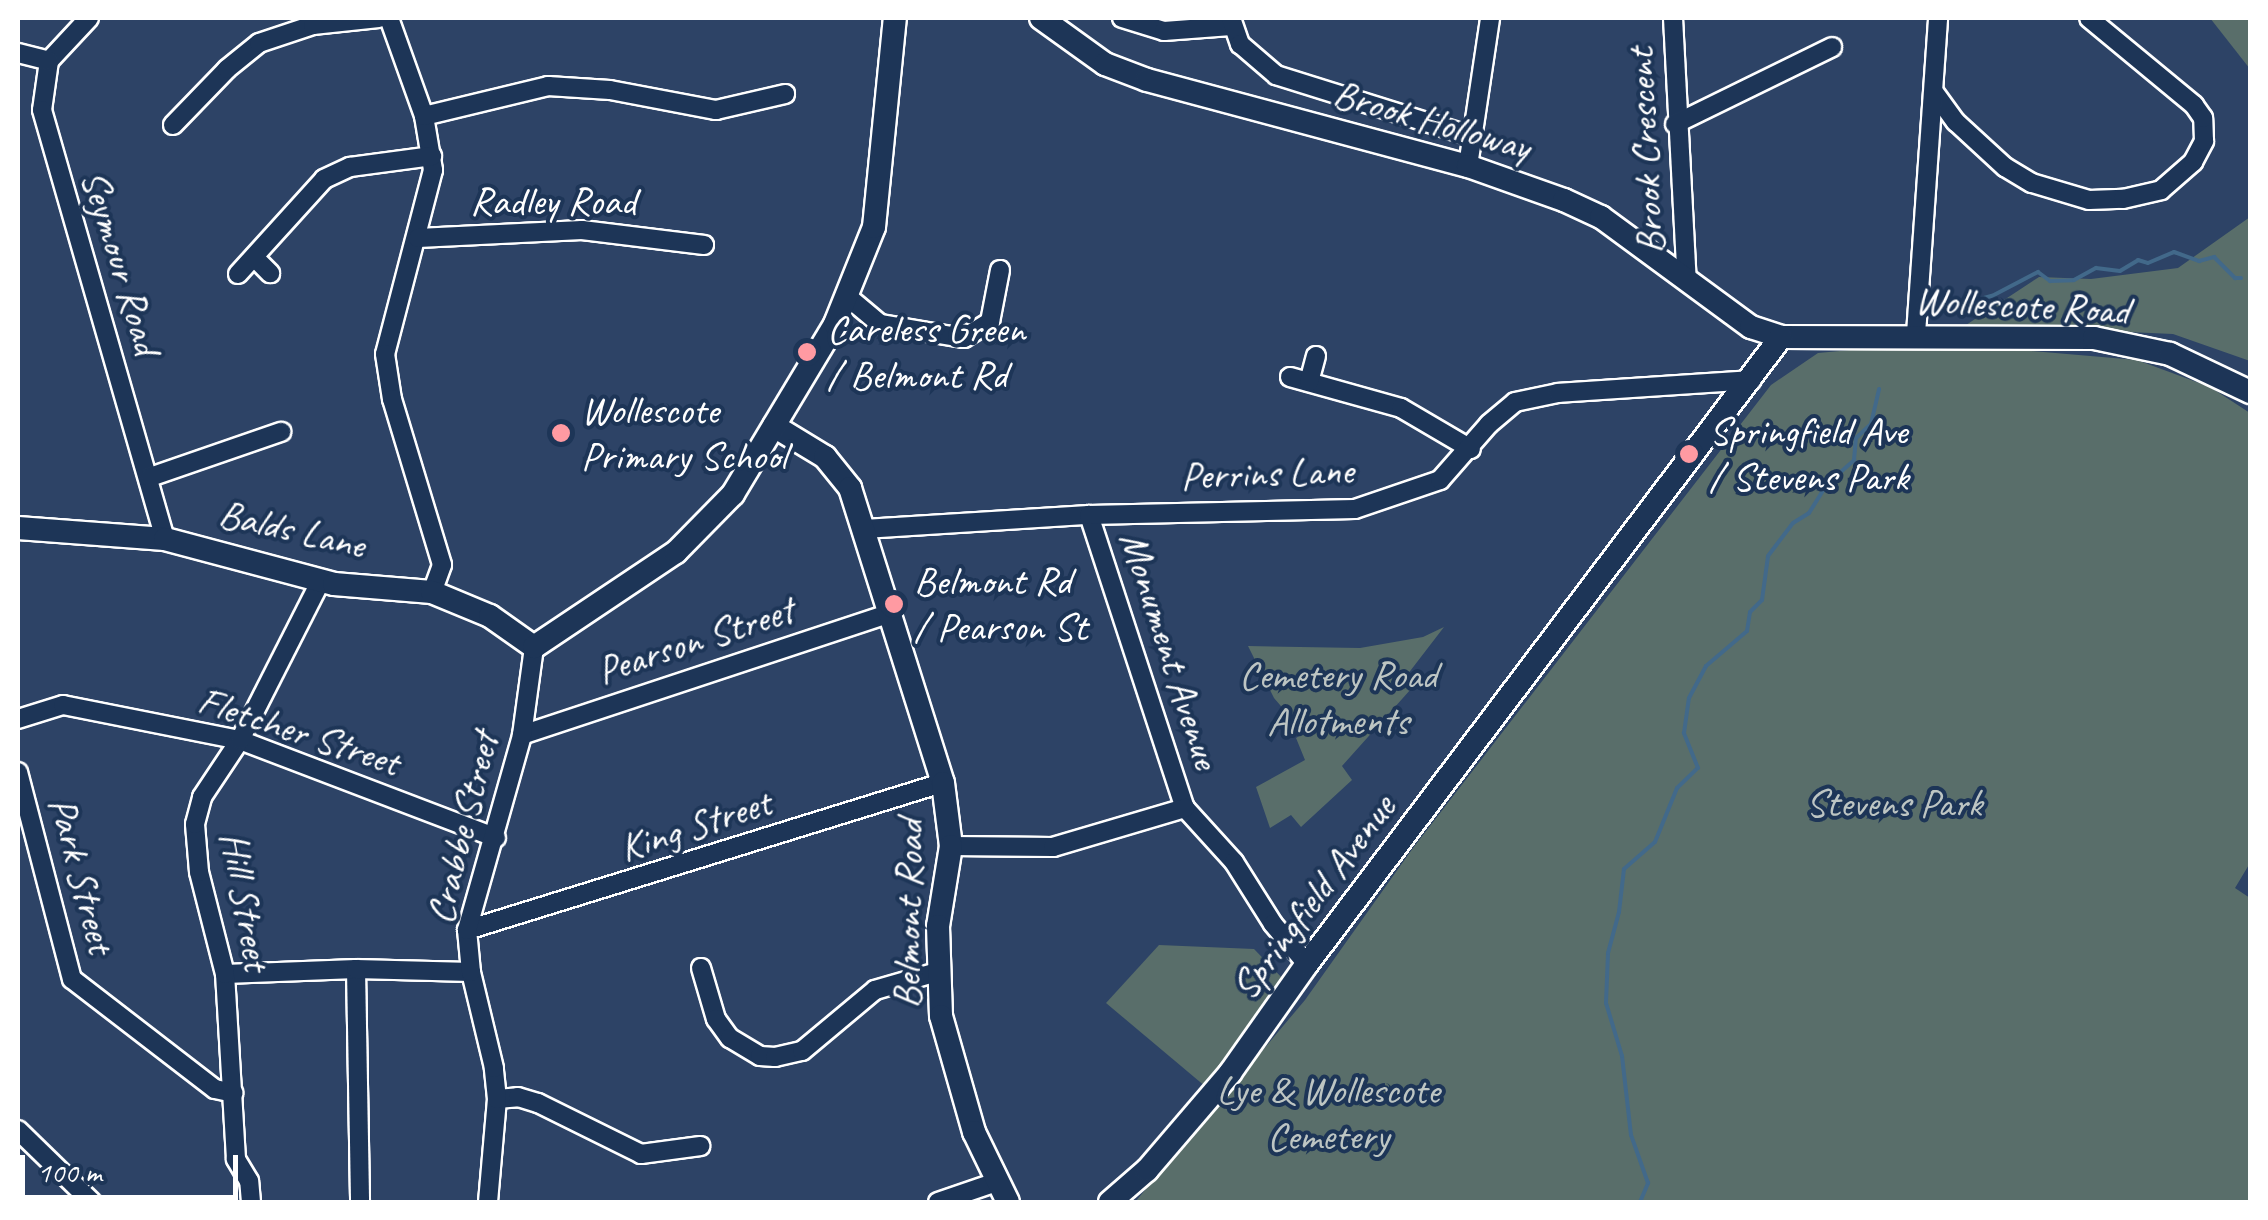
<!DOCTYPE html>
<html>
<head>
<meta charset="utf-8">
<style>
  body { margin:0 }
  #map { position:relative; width:2268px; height:1220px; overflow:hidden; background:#2d4366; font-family:Caveat,sans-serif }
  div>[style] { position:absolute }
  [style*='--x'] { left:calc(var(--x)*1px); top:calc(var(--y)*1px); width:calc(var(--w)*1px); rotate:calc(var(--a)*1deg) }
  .green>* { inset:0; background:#596e6a }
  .stream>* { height:4px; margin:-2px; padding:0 2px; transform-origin:2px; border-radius:2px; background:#42698a }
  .roads { filter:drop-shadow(2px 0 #fff) drop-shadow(-2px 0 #fff) drop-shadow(0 2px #fff) drop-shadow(0 -2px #fff) }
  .street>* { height:18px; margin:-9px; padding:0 9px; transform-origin:9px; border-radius:9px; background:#1d3557 }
  .secondary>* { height:22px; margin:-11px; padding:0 11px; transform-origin:11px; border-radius:11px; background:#1d3557 }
  .dots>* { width:28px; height:28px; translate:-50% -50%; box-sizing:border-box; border:5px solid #1d3557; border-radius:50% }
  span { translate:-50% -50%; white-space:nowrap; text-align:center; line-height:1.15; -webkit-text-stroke:8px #1d3557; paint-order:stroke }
  .street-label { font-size:40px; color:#fff }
  .poi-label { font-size:40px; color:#fff }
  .left { translate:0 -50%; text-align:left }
  .park-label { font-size:40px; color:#bdc5c3 }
  .frame { position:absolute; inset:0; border:20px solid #fff; pointer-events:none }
  .scale { position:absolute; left:20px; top:1155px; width:218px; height:45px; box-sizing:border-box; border:5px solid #fff; border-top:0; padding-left:12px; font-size:30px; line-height:35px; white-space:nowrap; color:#fff; -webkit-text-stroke:8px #1d3557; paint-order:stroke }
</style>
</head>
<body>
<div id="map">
  <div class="green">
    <i style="clip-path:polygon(2210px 18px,2250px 18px,2250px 69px)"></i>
    <i style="clip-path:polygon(2250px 217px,2250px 361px,2173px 334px,1966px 325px,2039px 277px,2091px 279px,2178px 268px)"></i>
    <i style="clip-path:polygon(1883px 347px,2008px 349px,2137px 360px,2210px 387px,2250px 413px,2250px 863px,2235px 888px,2250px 898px,2250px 1202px,1135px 1202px,1305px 1000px,1413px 848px,1771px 385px,1818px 353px)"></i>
    <i style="clip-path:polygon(1444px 627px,1404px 679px,1411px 689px,1342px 766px,1352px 780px,1301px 827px,1291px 815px,1270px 828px,1256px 787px,1305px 760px,1296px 738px,1304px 733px,1274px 698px,1248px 646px,1360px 648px,1423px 637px)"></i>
    <i style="clip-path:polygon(1159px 945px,1254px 949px,1287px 983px,1206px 1087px,1106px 1003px)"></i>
  </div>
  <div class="stream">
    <i style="--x:1969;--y:302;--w:24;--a:-15"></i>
    <i style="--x:1992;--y:296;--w:52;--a:-27.6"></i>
    <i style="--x:2038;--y:272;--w:15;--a:37"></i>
    <i style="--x:2050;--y:281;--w:24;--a:-2"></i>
    <i style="--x:2074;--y:280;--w:25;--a:-29"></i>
    <i style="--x:2096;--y:268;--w:24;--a:7"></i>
    <i style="--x:2120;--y:271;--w:21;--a:-31"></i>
    <i style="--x:2138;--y:260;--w:10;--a:17"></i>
    <i style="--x:2148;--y:263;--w:28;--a:-23"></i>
    <i style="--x:2174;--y:252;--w:27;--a:20"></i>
    <i style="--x:2199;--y:261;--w:16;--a:-15"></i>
    <i style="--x:2214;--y:257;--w:30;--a:45"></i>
    <i style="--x:2235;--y:278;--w:6;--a:0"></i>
    <i style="--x:1640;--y:1202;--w:21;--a:-67"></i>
    <i style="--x:1648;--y:1183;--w:51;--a:-109.5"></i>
    <i style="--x:1631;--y:1135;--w:80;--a:-96.5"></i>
    <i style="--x:1622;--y:1056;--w:55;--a:-106.8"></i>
    <i style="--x:1606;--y:1003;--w:50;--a:-87.7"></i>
    <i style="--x:1608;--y:953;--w:42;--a:-75"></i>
    <i style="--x:1619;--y:912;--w:43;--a:-83.4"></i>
    <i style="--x:1624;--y:869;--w:41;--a:-41.1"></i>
    <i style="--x:1655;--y:842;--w:58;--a:-67.8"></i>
    <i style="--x:1677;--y:788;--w:29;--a:-44"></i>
    <i style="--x:1698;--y:768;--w:38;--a:-112"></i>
    <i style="--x:1684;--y:733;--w:35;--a:-82"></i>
    <i style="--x:1689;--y:698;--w:36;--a:-62"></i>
    <i style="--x:1706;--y:666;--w:54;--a:-40.5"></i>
    <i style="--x:1747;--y:631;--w:19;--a:-81"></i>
    <i style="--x:1750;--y:612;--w:17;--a:-45"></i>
    <i style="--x:1762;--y:600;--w:44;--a:-82.2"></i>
    <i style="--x:1768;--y:556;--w:41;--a:-52.9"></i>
    <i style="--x:1793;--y:523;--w:19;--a:-32"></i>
    <i style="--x:1809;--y:513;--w:36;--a:-58"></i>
    <i style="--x:1828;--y:483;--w:35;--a:-41"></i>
    <i style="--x:1854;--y:460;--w:22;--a:-85"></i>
    <i style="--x:1856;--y:438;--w:21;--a:-43"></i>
    <i style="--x:1871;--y:424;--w:36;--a:-77"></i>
  </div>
  <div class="roads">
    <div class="street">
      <i style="--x:89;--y:18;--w:59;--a:132.9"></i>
      <i style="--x:49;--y:61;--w:49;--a:98.1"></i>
      <i style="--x:42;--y:110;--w:446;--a:74"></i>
      <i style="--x:389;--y:18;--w:104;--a:70.3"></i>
      <i style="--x:424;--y:116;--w:55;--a:80.5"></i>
      <i style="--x:433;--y:170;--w:190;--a:104.6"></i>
      <i style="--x:385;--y:354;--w:46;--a:81.2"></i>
      <i style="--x:392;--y:399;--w:173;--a:73.2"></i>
      <i style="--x:442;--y:565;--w:29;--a:110"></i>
      <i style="--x:1122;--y:18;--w:44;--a:17.2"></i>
      <i style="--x:1164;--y:31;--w:67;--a:-4.3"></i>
      <i style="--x:1231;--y:18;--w:28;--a:71"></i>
      <i style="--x:1240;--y:44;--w:48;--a:40.7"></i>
      <i style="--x:1276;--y:75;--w:204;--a:17.4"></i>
      <i style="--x:1673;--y:18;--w:263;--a:87"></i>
      <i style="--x:18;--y:53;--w:32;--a:14"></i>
      <i style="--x:1934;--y:92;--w:37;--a:54"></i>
      <i style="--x:1956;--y:122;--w:67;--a:42.6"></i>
      <i style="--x:2005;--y:167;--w:31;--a:31"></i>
      <i style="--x:2032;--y:183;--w:59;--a:16.6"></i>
      <i style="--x:2089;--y:200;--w:34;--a:-2"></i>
      <i style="--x:2123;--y:199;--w:39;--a:-13"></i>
      <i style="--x:2161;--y:190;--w:43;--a:-41.2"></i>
      <i style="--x:2193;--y:162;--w:24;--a:-62"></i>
      <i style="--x:2204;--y:141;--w:23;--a:-92"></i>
      <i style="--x:2203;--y:118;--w:16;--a:-125"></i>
      <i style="--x:2194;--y:105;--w:136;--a:-140.4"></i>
      <i style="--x:424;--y:116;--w:128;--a:-13.6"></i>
      <i style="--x:548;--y:86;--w:62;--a:3.7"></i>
      <i style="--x:610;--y:90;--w:108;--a:10.7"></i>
      <i style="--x:716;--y:110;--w:71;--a:-13.1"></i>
      <i style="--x:1675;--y:124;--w:175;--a:-26.1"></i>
      <i style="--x:173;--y:125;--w:78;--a:-46"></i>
      <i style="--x:227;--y:69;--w:41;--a:-39.1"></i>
      <i style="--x:259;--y:43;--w:57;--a:-18.4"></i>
      <i style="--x:313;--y:25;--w:66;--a:-6.1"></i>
      <i style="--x:1468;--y:166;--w:150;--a:-81.5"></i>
      <i style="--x:418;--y:238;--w:164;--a:-2.8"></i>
      <i style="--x:582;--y:230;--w:123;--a:7"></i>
      <i style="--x:254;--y:257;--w:23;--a:45"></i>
      <i style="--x:238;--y:274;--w:128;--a:-47.8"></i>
      <i style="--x:324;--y:179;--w:29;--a:-25"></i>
      <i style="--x:350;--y:167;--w:83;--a:-7.6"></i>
      <i style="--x:849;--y:298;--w:40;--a:40"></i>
      <i style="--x:880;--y:324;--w:85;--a:9.5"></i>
      <i style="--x:964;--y:338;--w:31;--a:-32"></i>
      <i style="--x:990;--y:322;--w:53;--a:-79.1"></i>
      <i style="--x:1916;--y:334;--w:317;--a:-86"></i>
      <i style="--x:1290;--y:377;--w:115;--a:15.6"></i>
      <i style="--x:1401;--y:408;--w:81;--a:30.4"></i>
      <i style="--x:1309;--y:382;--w:27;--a:-75"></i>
      <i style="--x:150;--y:477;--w:139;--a:-19"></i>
      <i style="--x:1089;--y:515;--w:308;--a:71.9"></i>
      <i style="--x:1185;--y:808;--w:73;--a:47.8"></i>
      <i style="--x:1234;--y:862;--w:73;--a:57.8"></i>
      <i style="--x:1273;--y:924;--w:52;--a:49.6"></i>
      <i style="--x:864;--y:529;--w:225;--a:-3.6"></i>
      <i style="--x:1089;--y:515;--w:266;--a:-1.3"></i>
      <i style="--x:1355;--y:509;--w:90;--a:-18.8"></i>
      <i style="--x:1440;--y:480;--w:74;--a:-48.8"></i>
      <i style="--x:1489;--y:424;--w:34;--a:-40"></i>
      <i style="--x:1515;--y:402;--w:44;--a:-11.8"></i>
      <i style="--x:1558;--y:393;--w:194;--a:-3.8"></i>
      <i style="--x:18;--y:719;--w:47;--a:-17.3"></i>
      <i style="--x:63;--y:705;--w:180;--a:11.2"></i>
      <i style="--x:240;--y:740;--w:274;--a:20.9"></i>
      <i style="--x:522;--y:735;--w:389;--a:-18.3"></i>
      <i style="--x:18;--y:772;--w:214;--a:75.4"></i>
      <i style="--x:72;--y:979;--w:180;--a:37.6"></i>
      <i style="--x:215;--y:1089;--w:19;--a:12"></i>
      <i style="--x:951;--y:846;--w:102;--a:0.6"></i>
      <i style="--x:1053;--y:847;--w:138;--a:-16.5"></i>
      <i style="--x:467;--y:930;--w:498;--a:-17.2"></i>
      <i style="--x:701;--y:968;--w:53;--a:73.6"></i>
      <i style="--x:716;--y:1019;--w:24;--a:54"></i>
      <i style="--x:730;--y:1038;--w:35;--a:31"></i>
      <i style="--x:760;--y:1056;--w:15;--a:4"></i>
      <i style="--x:775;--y:1057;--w:28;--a:-13"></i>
      <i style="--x:802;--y:1051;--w:95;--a:-39.9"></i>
      <i style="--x:875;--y:990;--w:65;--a:-16.2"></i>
      <i style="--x:356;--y:969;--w:233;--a:89"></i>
      <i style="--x:225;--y:974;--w:131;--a:-2.2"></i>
      <i style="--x:356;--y:969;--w:115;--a:1.5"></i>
      <i style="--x:497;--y:1099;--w:21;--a:-5"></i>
      <i style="--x:518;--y:1097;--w:21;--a:17"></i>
      <i style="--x:538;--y:1103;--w:115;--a:26.3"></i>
      <i style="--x:641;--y:1154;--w:60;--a:-7.7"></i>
      <i style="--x:18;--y:1130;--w:103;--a:44.2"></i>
      <i style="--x:251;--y:1202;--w:21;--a:-95"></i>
      <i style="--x:249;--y:1181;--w:26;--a:-121"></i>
      <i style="--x:236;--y:1159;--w:185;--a:-93.4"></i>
      <i style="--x:225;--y:974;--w:105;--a:-104.3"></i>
      <i style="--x:199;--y:872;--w:48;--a:-94.8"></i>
      <i style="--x:195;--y:824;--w:28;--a:-75"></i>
      <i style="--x:202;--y:797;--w:69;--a:-56.3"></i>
      <i style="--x:240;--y:740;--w:179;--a:-63.1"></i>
      <i style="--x:488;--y:1202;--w:103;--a:-85"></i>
      <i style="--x:497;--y:1099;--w:31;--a:-96"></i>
      <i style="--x:494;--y:1068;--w:99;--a:-103.5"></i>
      <i style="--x:471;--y:972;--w:42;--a:-95.4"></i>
      <i style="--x:467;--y:930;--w:203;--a:-74.2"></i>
      <i style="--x:522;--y:735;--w:89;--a:-82.2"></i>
      <i style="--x:938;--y:1202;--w:61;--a:-19"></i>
    </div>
    <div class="secondary">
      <i style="--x:1041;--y:18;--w:79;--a:35.7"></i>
      <i style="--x:1105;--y:64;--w:45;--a:20.9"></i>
      <i style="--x:1147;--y:80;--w:332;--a:15"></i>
      <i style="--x:1468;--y:166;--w:102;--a:19.5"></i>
      <i style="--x:1564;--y:200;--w:41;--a:24.7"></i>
      <i style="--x:1601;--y:217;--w:186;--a:36.3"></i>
      <i style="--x:1751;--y:327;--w:32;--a:18"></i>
      <i style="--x:1781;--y:337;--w:313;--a:0.2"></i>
      <i style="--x:2094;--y:338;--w:78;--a:11.9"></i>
      <i style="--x:2170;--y:354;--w:89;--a:25.4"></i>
      <i style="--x:774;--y:426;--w:60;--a:31.3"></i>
      <i style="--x:825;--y:457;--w:40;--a:51"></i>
      <i style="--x:850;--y:488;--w:309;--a:72.5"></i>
      <i style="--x:943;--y:783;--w:64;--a:82.8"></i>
      <i style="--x:951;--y:846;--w:81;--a:99.2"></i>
      <i style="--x:938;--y:926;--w:90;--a:88.1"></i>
      <i style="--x:941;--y:1016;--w:121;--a:74.1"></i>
      <i style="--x:974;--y:1132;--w:78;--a:64.1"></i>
      <i style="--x:18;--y:528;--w:147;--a:4.3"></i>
      <i style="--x:165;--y:539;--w:175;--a:14.9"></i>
      <i style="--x:334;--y:584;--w:98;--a:4.7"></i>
      <i style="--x:432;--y:592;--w:63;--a:22.5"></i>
      <i style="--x:490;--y:616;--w:54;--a:35.2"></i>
      <i style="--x:534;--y:647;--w:171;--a:-33.8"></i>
      <i style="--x:676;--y:552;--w:81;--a:-45.5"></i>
      <i style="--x:733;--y:494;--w:198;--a:-59"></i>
      <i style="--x:835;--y:324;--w:105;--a:-68.1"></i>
      <i style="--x:874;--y:227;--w:210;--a:-84.3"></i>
      <i style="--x:1110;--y:1202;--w:49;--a:-40.9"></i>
      <i style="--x:1147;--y:1170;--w:128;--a:-49.4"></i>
      <i style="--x:1230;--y:1073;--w:133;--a:-54.8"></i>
      <i style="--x:1307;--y:964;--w:786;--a:-52.91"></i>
    </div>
  </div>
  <div class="dots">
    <i style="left:807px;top:352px;background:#ff9aa2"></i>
    <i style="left:561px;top:433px;background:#ff9aa2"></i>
    <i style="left:1689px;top:454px;background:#ff9aa2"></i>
    <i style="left:894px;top:604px;background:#ff9aa2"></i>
  </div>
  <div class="street-label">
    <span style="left:1432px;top:120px;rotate:16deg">Brook Holloway</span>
    <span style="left:1645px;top:151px;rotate:-93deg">Brook Crescent</span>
    <span style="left:553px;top:201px">Radley Road</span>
    <span style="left:121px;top:262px;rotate:73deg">Seymour Road</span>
    <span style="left:2022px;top:305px;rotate:3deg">Wollescote Road</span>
    <span style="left:1267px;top:473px;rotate:-2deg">Perrins Lane</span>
    <span style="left:292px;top:529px;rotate:13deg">Balds Lane</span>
    <span style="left:695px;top:640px;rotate:-18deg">Pearson Street</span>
    <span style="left:1170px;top:650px;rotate:72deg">Monument Avenue</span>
    <span style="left:299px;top:731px;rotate:18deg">Fletcher Street</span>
    <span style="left:695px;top:825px;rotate:-18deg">King Street</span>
    <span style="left:462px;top:828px;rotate:-76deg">Crabbe Street</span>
    <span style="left:82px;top:875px;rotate:75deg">Park Street</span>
    <span style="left:1313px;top:897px;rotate:-53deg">Springfield Avenue</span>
    <span style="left:246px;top:901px;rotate:80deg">Hill Street</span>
    <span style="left:908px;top:914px;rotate:-89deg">Belmont Road</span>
  </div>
  <div class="poi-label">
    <span class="left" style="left:827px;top:352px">Careless Green<br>/ Belmont Rd</span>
    <span class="left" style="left:581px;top:433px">Wollescote<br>Primary School</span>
    <span class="left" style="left:1709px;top:454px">Springfield Ave<br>/ Stevens Park</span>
    <span class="left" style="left:914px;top:604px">Belmont Rd<br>/ Pearson St</span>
  </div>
  <div class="park-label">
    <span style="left:1338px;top:698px">Cemetery Road<br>Allotments</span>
    <span style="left:1894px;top:803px">Stevens Park</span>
    <span style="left:1328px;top:1113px">Lye &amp; Wollescote<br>Cemetery</span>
  </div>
  <div class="frame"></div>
  <div class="scale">100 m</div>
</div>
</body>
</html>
